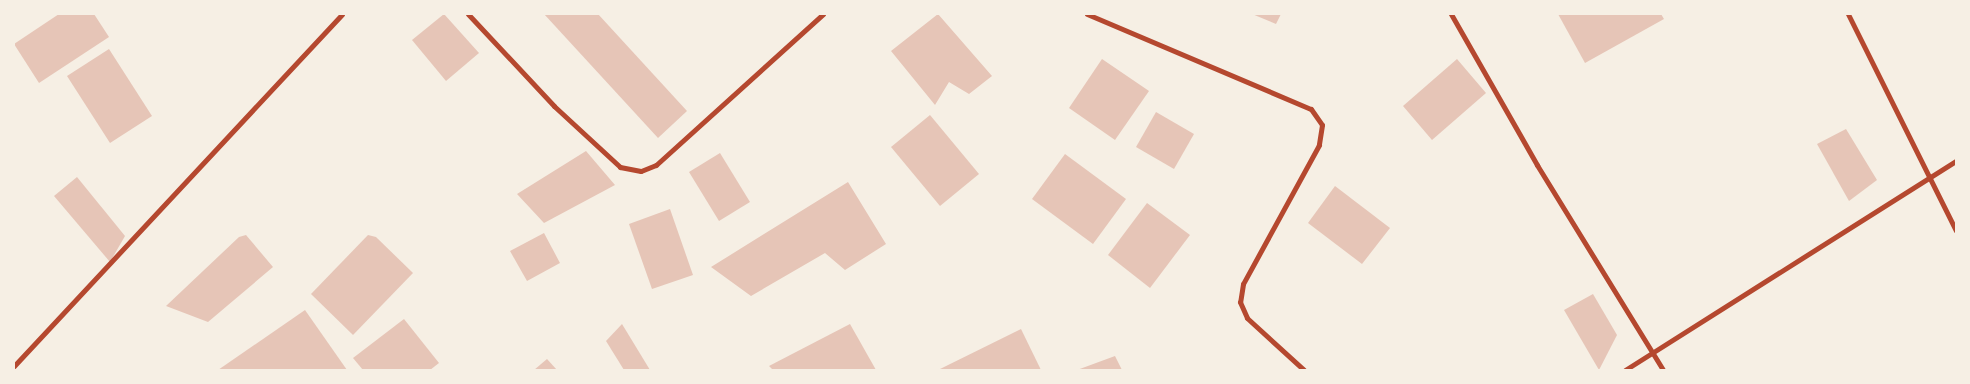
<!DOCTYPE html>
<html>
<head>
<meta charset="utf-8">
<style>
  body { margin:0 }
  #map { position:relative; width:1970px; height:384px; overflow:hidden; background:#f6efe4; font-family:Inter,sans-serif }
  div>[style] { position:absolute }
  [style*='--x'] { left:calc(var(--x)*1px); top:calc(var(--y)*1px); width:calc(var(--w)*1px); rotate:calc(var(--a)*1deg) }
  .building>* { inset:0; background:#e6c5b7 }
  .minor>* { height:5px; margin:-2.5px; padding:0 2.5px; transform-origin:2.5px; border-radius:2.5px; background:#b5482f }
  span { translate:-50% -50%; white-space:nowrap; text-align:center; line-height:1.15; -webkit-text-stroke:4px #f6efe4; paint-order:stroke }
  .frame { position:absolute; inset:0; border:15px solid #f6efe4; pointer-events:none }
</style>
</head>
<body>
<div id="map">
  <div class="building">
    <i style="clip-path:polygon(59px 14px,94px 14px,109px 37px,39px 83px,14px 44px)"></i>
    <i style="clip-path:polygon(444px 14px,479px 53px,446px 81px,412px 40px)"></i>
    <i style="clip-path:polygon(544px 14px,598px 14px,687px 111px,658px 138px)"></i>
    <i style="clip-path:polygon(938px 14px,992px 76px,969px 94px,949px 82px,935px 105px,891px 51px)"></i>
    <i style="clip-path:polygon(1252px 14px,1281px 14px,1276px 24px)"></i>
    <i style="clip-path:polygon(1558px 14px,1661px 14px,1664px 19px,1585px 63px)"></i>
    <i style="clip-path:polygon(109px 49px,152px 116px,110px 143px,67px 76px)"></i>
    <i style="clip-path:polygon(1102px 59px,1149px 91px,1115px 140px,1069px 108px)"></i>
    <i style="clip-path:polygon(1457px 59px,1486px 93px,1432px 140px,1403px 106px)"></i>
    <i style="clip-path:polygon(1156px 112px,1194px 134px,1174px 169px,1136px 147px)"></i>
    <i style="clip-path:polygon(930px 115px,979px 174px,940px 206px,891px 147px)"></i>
    <i style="clip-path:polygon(1846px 129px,1877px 180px,1849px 201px,1817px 144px)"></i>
    <i style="clip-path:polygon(586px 151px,615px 185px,544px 223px,517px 194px)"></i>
    <i style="clip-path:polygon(720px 153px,750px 202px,719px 221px,689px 172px)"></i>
    <i style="clip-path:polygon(1065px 154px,1126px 199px,1093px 244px,1032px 199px)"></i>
    <i style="clip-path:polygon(77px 177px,125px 236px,110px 262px,54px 196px)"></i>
    <i style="clip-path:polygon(848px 182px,886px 244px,845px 270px,825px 253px,751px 296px,711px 267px)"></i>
    <i style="clip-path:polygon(1335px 186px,1390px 228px,1362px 264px,1308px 223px)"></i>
    <i style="clip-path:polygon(1147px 203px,1190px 235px,1150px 288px,1108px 255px)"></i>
    <i style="clip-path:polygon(670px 209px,693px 275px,652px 289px,629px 224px)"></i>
    <i style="clip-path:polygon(544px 233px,560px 263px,527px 281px,510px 251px)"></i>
    <i style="clip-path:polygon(246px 235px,273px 267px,208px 322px,166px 306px,239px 237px)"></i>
    <i style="clip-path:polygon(368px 235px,376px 237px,413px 273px,353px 335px,311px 294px)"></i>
    <i style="clip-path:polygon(1593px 294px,1617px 335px,1599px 370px,1564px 310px)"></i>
    <i style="clip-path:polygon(305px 310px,347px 370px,218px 370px)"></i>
    <i style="clip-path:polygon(404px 319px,439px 363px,430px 370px,363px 370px,353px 358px)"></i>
    <i style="clip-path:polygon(622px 324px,650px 370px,624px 370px,606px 341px)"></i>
    <i style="clip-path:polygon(850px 324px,876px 370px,773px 370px,769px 366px)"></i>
    <i style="clip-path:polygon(1021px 329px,1041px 370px,938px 370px)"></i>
    <i style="clip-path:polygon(1115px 356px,1122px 370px,1077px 370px)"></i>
    <i style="clip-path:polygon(547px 359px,557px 370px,534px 370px)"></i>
  </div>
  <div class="minor">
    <i style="--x:468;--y:14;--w:126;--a:46.9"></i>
    <i style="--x:554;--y:106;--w:90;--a:42.7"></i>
    <i style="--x:620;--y:167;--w:21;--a:11"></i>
    <i style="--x:641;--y:171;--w:16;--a:-22"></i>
    <i style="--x:656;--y:165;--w:225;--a:-42.1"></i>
    <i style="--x:1087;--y:14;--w:243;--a:23"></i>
    <i style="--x:1311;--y:109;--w:19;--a:55"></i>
    <i style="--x:1322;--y:125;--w:20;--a:99"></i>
    <i style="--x:1319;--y:145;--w:158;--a:118.7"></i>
    <i style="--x:1243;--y:284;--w:18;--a:99"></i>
    <i style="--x:1240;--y:302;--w:17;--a:66"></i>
    <i style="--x:1247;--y:318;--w:77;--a:42.4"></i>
    <i style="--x:1451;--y:14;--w:174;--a:60.3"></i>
    <i style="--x:1537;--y:165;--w:241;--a:58.4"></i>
    <i style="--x:1848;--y:14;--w:242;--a:63.5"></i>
    <i style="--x:14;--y:366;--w:481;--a:-47"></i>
    <i style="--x:1625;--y:370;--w:391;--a:-32.3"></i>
  </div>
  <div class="frame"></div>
</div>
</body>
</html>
